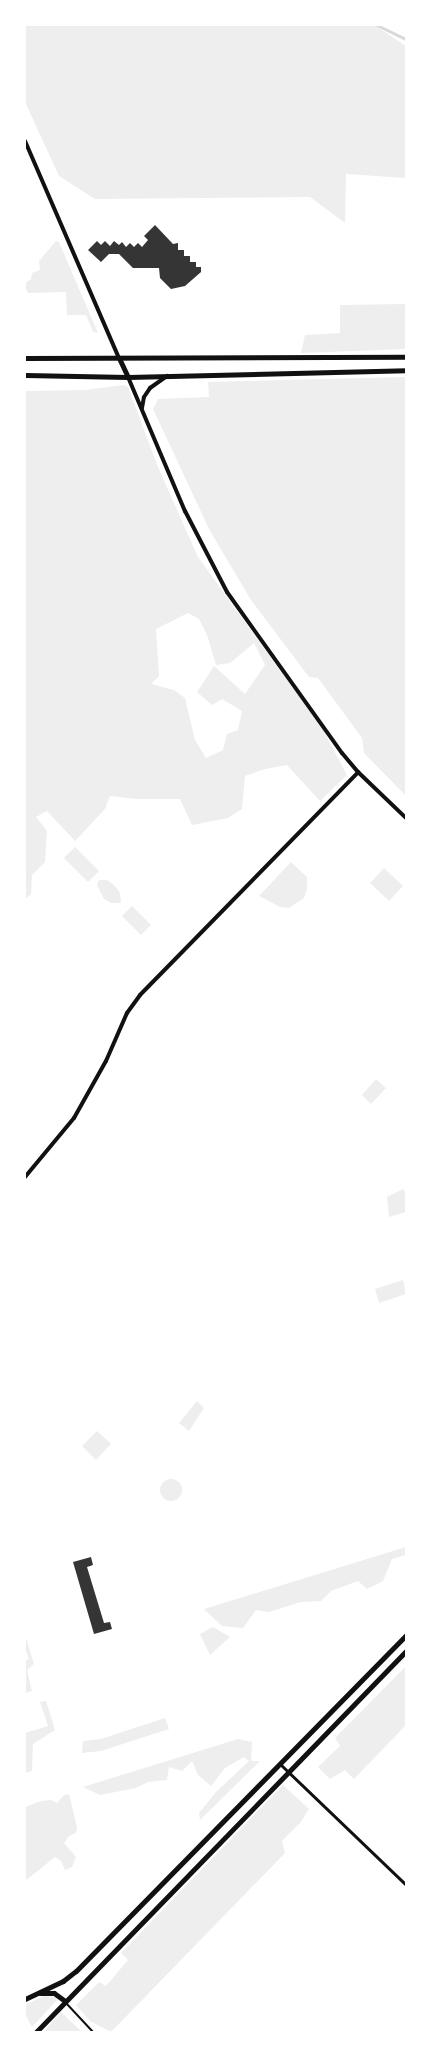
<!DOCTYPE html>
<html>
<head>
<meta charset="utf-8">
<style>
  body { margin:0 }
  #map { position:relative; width:431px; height:2057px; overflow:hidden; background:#fff; font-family:"Fira Sans",sans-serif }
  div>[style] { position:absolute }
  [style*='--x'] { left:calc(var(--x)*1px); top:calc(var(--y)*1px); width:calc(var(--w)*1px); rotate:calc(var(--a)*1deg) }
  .green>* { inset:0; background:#eee }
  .round { border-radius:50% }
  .stream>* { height:2.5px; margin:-1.25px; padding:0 1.25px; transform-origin:1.25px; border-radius:1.25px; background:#d9d9d9 }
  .building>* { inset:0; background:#353535 }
  .service>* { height:2px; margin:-1px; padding:0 1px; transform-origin:1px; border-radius:1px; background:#111 }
  .minor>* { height:3px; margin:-1.5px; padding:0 1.5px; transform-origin:1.5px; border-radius:1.5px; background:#111 }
  .tertiary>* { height:4px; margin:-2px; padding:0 2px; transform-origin:2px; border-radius:2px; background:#111 }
  .primary>* { height:5px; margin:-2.5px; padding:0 2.5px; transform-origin:2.5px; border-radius:2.5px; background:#111 }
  span { translate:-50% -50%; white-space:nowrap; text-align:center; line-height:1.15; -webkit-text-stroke:4px #fff; paint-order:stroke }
  .frame { position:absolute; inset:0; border:26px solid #fff; pointer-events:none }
</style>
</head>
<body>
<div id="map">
  <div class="green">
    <i style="clip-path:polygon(25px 25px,374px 25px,406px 46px,406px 178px,346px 174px,345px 223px,310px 197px,95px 199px,59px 176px,25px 102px)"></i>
    <i style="clip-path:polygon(56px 241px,59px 242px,98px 333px,93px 332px,86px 315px,67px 315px,66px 292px,28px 293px,25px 286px,25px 283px,31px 279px,32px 273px,40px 270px,39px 261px)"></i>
    <i style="clip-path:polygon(406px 304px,406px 349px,301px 353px,305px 335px,340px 333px,340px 305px)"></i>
    <i style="clip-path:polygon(406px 377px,406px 796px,364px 753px,362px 738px,318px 678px,309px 677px,251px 600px,210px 531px,153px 409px,158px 399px,209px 397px,208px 382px)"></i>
    <i style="clip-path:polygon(evenodd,124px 385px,128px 387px,158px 467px,198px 557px,323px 730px,347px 775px,320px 801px,287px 765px,265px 769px,245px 776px,242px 809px,228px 818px,192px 825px,180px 799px,137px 799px,110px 796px,105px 809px,75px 841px,47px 811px,36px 817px,47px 831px,45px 862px,32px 875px,31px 894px,25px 899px,25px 391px,85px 390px,124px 385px,188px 613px,199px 619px,207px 635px,216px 665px,230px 663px,254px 643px,265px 665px,245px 694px,214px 666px,197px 692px,212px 705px,222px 699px,242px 711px,238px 730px,227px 734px,223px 750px,206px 758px,195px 740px,185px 698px,174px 690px,151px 684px,159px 676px,156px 629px,188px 613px)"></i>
    <i style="clip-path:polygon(75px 847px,99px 871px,88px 882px,64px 858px)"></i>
    <i style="clip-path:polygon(291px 862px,307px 877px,307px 889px,304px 898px,289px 908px,280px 907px,259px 896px)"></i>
    <i style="clip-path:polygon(384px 868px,403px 886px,389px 901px,370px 883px)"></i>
    <i style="clip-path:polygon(101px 880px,107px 880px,115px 886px,120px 893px,121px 903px,111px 903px,104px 899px,97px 885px,98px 881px)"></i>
    <i style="clip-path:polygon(132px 906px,151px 925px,141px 935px,122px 916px)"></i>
    <i style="clip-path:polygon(376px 1079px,386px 1088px,371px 1104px,362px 1095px)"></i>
    <i style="clip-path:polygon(403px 1189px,406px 1193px,406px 1212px,389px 1217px,387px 1197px)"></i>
    <i style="clip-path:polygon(403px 1280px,406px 1294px,379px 1303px,375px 1289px)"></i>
    <i style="clip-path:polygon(197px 1401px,204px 1408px,189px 1431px,179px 1423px)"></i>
    <i style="clip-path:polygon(97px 1431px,111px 1444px,96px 1460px,82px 1446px)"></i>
    <i class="round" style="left:160px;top:1479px;width:22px;height:22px"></i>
    <i style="clip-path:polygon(406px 1547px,406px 1555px,392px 1559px,383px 1581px,367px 1589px,358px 1581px,331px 1591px,321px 1601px,301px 1602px,269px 1612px,256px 1610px,243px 1628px,222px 1626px,204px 1609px)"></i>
    <i style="clip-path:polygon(213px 1627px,230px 1637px,210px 1655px,200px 1634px)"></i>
    <i style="clip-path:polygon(25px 1635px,34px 1664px,27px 1670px,32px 1691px,25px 1693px,25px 1660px,29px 1659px,25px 1648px)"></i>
    <i style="clip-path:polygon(406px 1666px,406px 1725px,354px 1779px,345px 1770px,330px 1779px,318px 1767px,340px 1746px,335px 1738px)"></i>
    <i style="clip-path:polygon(46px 1701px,55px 1730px,33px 1744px,32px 1771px,25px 1773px,25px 1733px,48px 1726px,40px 1702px)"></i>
    <i style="clip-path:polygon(165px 1718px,169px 1729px,101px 1751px,82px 1753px,83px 1741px,101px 1739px)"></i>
    <i style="clip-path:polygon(238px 1739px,252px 1742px,251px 1761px,260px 1761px,200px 1820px,199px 1813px,216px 1792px,249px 1761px,244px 1757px,225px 1768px,211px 1786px,198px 1775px,192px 1761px,182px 1771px,169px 1767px,167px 1780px,148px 1782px,136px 1788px,100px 1795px,83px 1787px)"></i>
    <i style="clip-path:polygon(283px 1785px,309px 1809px,301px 1822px,282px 1841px,285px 1853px,111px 2032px,90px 2021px,76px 2005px,99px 1982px,106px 1986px,128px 1960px,121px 1953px)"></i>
    <i style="clip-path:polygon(69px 1794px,77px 1827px,76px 1833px,69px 1836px,64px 1843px,76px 1857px,72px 1867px,65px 1870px,61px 1861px,55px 1857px,25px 1881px,25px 1807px,41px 1801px,51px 1800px,57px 1803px,64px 1795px)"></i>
    <i style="clip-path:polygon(44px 1996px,55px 1997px,58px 1999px,32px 2027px,25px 2014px,25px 2005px)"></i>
    <i style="clip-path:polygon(61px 2012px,82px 2032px,43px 2032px)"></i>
  </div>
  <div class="stream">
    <i style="--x:377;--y:25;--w:32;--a:26"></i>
  </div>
  <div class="building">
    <i style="clip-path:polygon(155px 225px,173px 244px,178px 243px,178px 250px,184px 250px,184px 256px,190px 256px,190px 262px,196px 262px,196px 267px,201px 267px,201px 272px,185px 286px,171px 289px,160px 278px,159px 268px,133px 268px,119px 254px,109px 254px,101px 262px,88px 250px,97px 241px,101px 245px,105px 241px,110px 246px,114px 241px,119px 245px,122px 242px,126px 247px,130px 243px,134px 247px,138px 243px,142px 247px,148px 240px,144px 236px)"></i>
    <i style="clip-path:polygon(91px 1557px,93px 1565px,87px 1567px,104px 1623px,110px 1622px,112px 1629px,94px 1634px,73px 1562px)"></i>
  </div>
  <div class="service">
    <i style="--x:66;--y:2003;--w:40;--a:47"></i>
  </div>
  <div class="minor">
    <i style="--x:280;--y:1764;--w:175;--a:43.8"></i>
  </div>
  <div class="tertiary">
    <i style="--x:25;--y:141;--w:236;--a:66.6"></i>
    <i style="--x:128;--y:377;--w:146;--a:67"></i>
    <i style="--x:185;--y:511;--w:91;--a:62.6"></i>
    <i style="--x:227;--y:592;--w:198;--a:54.5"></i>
    <i style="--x:342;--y:753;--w:25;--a:50"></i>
    <i style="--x:358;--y:772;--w:66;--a:43.8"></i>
    <i style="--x:142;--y:408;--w:11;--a:-80"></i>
    <i style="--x:144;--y:397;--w:11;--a:-56"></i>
    <i style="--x:150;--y:388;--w:21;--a:-35"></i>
    <i style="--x:25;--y:1177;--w:77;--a:-50.3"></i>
    <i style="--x:74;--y:1118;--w:65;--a:-60.7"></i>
    <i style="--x:106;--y:1061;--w:52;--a:-66.4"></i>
    <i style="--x:127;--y:1013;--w:22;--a:-54"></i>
    <i style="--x:140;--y:995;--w:312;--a:-45.6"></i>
  </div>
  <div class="primary">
    <i style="--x:25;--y:358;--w:381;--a:-0.2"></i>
    <i style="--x:119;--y:358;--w:21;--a:65"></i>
    <i style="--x:25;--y:375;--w:103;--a:1.1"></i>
    <i style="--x:128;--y:377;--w:278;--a:-1.4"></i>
    <i style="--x:40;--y:1993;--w:14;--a:0"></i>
    <i style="--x:54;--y:1993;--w:14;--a:36"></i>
    <i style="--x:25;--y:1999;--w:42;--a:-25.3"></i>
    <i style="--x:63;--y:1981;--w:16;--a:-38"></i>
    <i style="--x:76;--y:1971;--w:471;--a:-45.5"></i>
    <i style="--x:36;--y:2032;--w:531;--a:-45.84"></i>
  </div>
  <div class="frame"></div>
</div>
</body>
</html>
